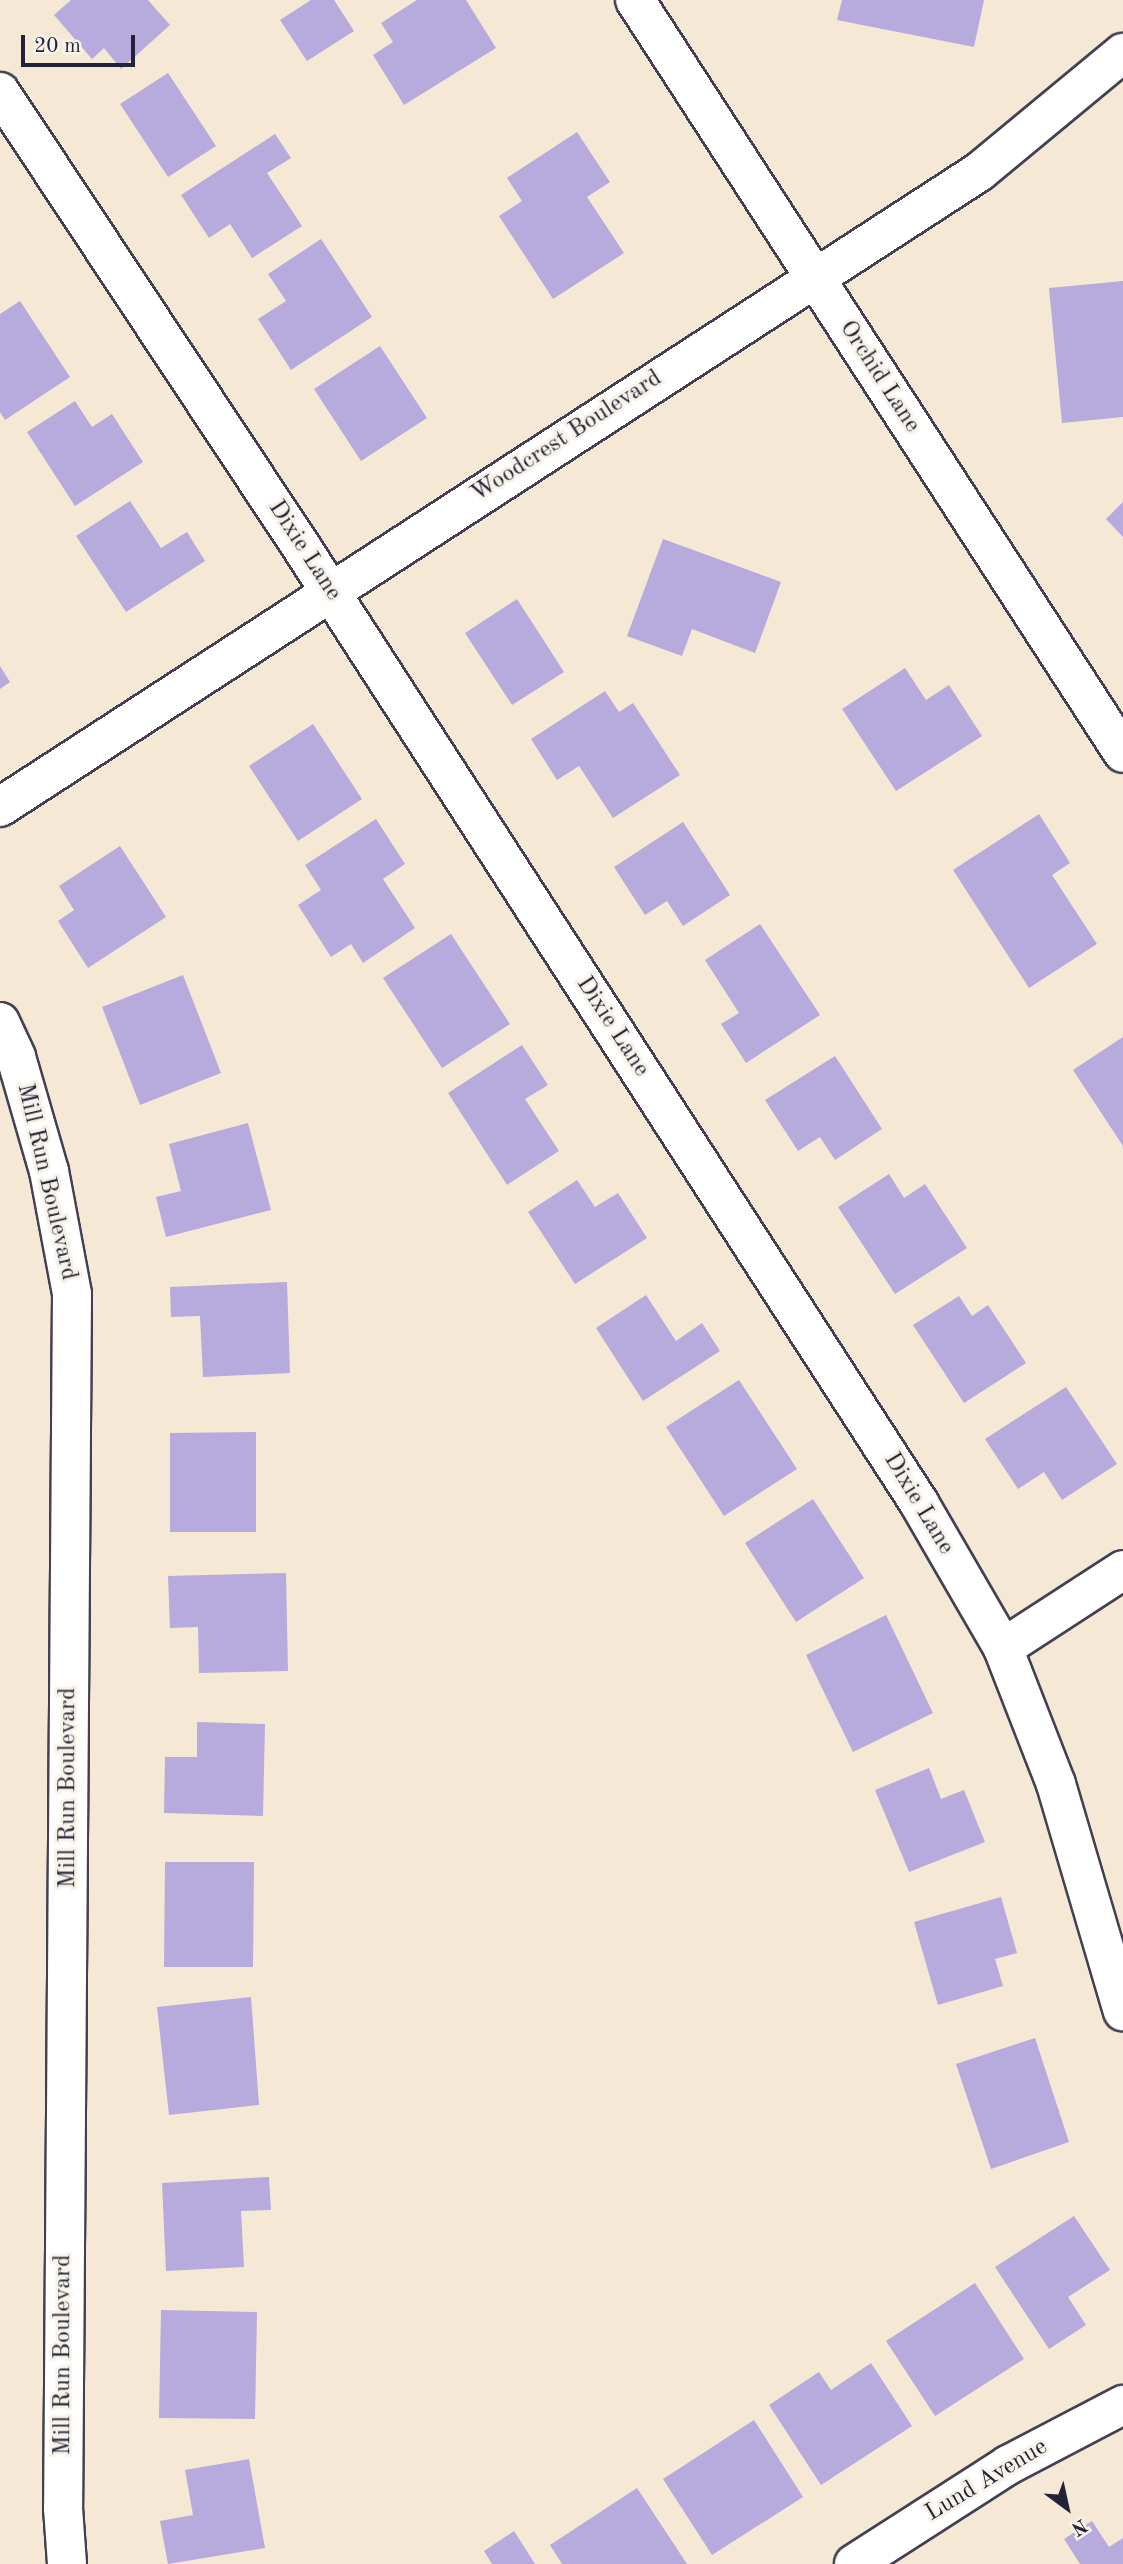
<!DOCTYPE html>
<html>
<head>
<meta charset="utf-8">
<style>
  body { margin:0 }
  #map { position:relative; width:1123px; height:2564px; overflow:hidden; background:#f5e9d5; font-family:"Old Standard TT",serif }
  div>[style] { position:absolute }
  [style*='--x'] { left:calc(var(--x)*1px); top:calc(var(--y)*1px); width:calc(var(--w)*1px); rotate:calc(var(--a)*1deg) }
  .building>* { inset:0; background:#b7aadd }
  .roads { filter:drop-shadow(2px 0 #424052) drop-shadow(-2px 0 #424052) drop-shadow(0 2px #424052) drop-shadow(0 -2px #424052) }
  .street>* { height:38px; margin:-19px; padding:0 19px; transform-origin:19px; border-radius:19px; background:#fff }
  .secondary>* { height:38px; margin:-19px; padding:0 19px; transform-origin:19px; border-radius:19px; background:#fff }
  span { translate:-50% -50%; white-space:nowrap; text-align:center; line-height:1.15; -webkit-text-stroke:6px #f7f3e8; paint-order:stroke }
  .street-label { font-size:24px; color:#22223b }
  .north { position:absolute; left:1032px; top:2473px; width:70px; height:70px; -webkit-text-stroke:5px #f7f3e8; paint-order:stroke; rotate:147deg; font-size:19px; font-weight:700; line-height:28px; text-align:center; color:#22223b }
  .north::after { content:''; display:block; margin:auto; width:24px; height:32px; background:#22223b; clip-path:polygon(50% 0,100% 100%,50% 72%,0 100%) }
  .scale { position:absolute; left:21px; top:35px; width:114px; height:32px; box-sizing:border-box; border:4px solid #22223b; border-top:0; padding-left:9px; font-size:21px; line-height:24px; white-space:nowrap; color:#22223b; -webkit-text-stroke:5px #f7f3e8; paint-order:stroke }
</style>
</head>
<body>
<div id="map">
  <div class="building">
    <i style="clip-path:polygon(71px 0,148px 0,170px 25px,121px 69px,104px 48px,92px 59px,54px 15px)"></i>
    <i style="clip-path:polygon(311px 0,334px 0,354px 31px,307px 61px,280px 20px)"></i>
    <i style="clip-path:polygon(417px 0,466px 0,496px 48px,404px 105px,373px 55px,393px 42px,381px 23px)"></i>
    <i style="clip-path:polygon(842px 0,984px 0,974px 47px,837px 20px)"></i>
    <i style="clip-path:polygon(168px 73px,216px 146px,168px 177px,120px 104px)"></i>
    <i style="clip-path:polygon(577px 132px,610px 182px,587px 197px,624px 253px,553px 299px,499px 216px,522px 201px,507px 178px)"></i>
    <i style="clip-path:polygon(275px 134px,291px 158px,267px 173px,302px 226px,252px 258px,230px 224px,209px 238px,181px 195px)"></i>
    <i style="clip-path:polygon(321px 239px,372px 317px,291px 370px,258px 319px,286px 301px,268px 274px)"></i>
    <i style="clip-path:polygon(1123px 281px,1123px 417px,1062px 423px,1049px 288px)"></i>
    <i style="clip-path:polygon(20px 301px,70px 377px,5px 420px,0 412px,0 314px)"></i>
    <i style="clip-path:polygon(380px 346px,427px 418px,361px 461px,314px 389px)"></i>
    <i style="clip-path:polygon(75px 401px,92px 427px,112px 414px,143px 462px,75px 506px,27px 432px)"></i>
    <i style="clip-path:polygon(130px 501px,161px 548px,187px 532px,205px 561px,126px 612px,76px 536px)"></i>
    <i style="clip-path:polygon(1123px 502px,1123px 537px,1106px 519px)"></i>
    <i style="clip-path:polygon(663px 539px,781px 582px,755px 653px,692px 629px,682px 656px,627px 636px)"></i>
    <i style="clip-path:polygon(517px 599px,564px 672px,512px 705px,465px 633px)"></i>
    <i style="clip-path:polygon(0 666px,10px 682px,0 689px)"></i>
    <i style="clip-path:polygon(905px 668px,926px 700px,949px 685px,982px 736px,896px 791px,842px 709px)"></i>
    <i style="clip-path:polygon(605px 691px,619px 712px,633px 703px,680px 775px,613px 818px,579px 766px,557px 780px,531px 739px)"></i>
    <i style="clip-path:polygon(313px 724px,362px 799px,298px 841px,249px 766px)"></i>
    <i style="clip-path:polygon(1039px 814px,1070px 863px,1052px 875px,1097px 944px,1029px 988px,953px 870px)"></i>
    <i style="clip-path:polygon(376px 819px,405px 864px,383px 879px,415px 928px,363px 963px,351px 944px,331px 957px,298px 905px,321px 890px,305px 865px)"></i>
    <i style="clip-path:polygon(683px 822px,730px 895px,683px 926px,667px 901px,645px 915px,614px 867px)"></i>
    <i style="clip-path:polygon(120px 846px,166px 917px,88px 968px,58px 921px,74px 910px,59px 886px)"></i>
    <i style="clip-path:polygon(760px 924px,820px 1015px,746px 1063px,721px 1024px,739px 1013px,705px 960px)"></i>
    <i style="clip-path:polygon(451px 934px,510px 1024px,442px 1068px,383px 978px)"></i>
    <i style="clip-path:polygon(183px 975px,221px 1073px,140px 1105px,102px 1007px)"></i>
    <i style="clip-path:polygon(1123px 1037px,1123px 1146px,1073px 1070px)"></i>
    <i style="clip-path:polygon(522px 1045px,548px 1085px,525px 1099px,559px 1151px,507px 1185px,448px 1093px)"></i>
    <i style="clip-path:polygon(835px 1056px,882px 1129px,835px 1160px,820px 1137px,798px 1151px,765px 1100px)"></i>
    <i style="clip-path:polygon(248px 1123px,271px 1210px,166px 1237px,156px 1197px,181px 1191px,169px 1144px)"></i>
    <i style="clip-path:polygon(889px 1174px,904px 1198px,925px 1184px,967px 1248px,895px 1294px,838px 1207px)"></i>
    <i style="clip-path:polygon(577px 1180px,595px 1207px,618px 1193px,647px 1238px,575px 1284px,528px 1212px)"></i>
    <i style="clip-path:polygon(287px 1282px,290px 1373px,203px 1377px,200px 1316px,171px 1317px,170px 1287px)"></i>
    <i style="clip-path:polygon(646px 1295px,676px 1341px,702px 1323px,720px 1351px,643px 1401px,596px 1328px)"></i>
    <i style="clip-path:polygon(959px 1296px,972px 1316px,988px 1305px,1026px 1363px,964px 1403px,913px 1325px)"></i>
    <i style="clip-path:polygon(739px 1380px,797px 1469px,724px 1516px,666px 1427px)"></i>
    <i style="clip-path:polygon(1066px 1387px,1117px 1464px,1062px 1500px,1044px 1472px,1018px 1489px,985px 1439px)"></i>
    <i style="clip-path:polygon(256px 1432px,256px 1532px,170px 1532px,170px 1433px)"></i>
    <i style="clip-path:polygon(813px 1499px,864px 1578px,796px 1622px,745px 1543px)"></i>
    <i style="clip-path:polygon(286px 1573px,288px 1671px,199px 1673px,198px 1627px,170px 1628px,168px 1576px)"></i>
    <i style="clip-path:polygon(886px 1615px,933px 1713px,853px 1752px,806px 1655px)"></i>
    <i style="clip-path:polygon(197px 1722px,265px 1724px,263px 1816px,164px 1813px,165px 1757px,197px 1757px)"></i>
    <i style="clip-path:polygon(929px 1768px,941px 1799px,964px 1790px,985px 1842px,909px 1872px,875px 1790px)"></i>
    <i style="clip-path:polygon(165px 1862px,254px 1862px,253px 1967px,164px 1967px)"></i>
    <i style="clip-path:polygon(1001px 1897px,1017px 1953px,995px 1959px,1003px 1986px,938px 2005px,914px 1922px)"></i>
    <i style="clip-path:polygon(251px 1997px,259px 2105px,169px 2115px,157px 2007px)"></i>
    <i style="clip-path:polygon(1035px 2038px,1069px 2142px,991px 2169px,956px 2064px)"></i>
    <i style="clip-path:polygon(269px 2177px,271px 2210px,241px 2211px,244px 2267px,166px 2271px,162px 2183px)"></i>
    <i style="clip-path:polygon(1074px 2216px,1110px 2270px,1068px 2297px,1086px 2325px,1049px 2349px,995px 2267px)"></i>
    <i style="clip-path:polygon(975px 2283px,1024px 2359px,935px 2416px,886px 2341px)"></i>
    <i style="clip-path:polygon(161px 2310px,257px 2312px,255px 2419px,159px 2418px)"></i>
    <i style="clip-path:polygon(871px 2363px,912px 2426px,821px 2485px,769px 2405px,819px 2372px,831px 2390px)"></i>
    <i style="clip-path:polygon(754px 2420px,803px 2497px,712px 2555px,663px 2479px)"></i>
    <i style="clip-path:polygon(249px 2459px,265px 2548px,168px 2564px,160px 2521px,193px 2515px,185px 2470px)"></i>
    <i style="clip-path:polygon(637px 2488px,687px 2564px,562px 2564px,550px 2545px)"></i>
    <i style="clip-path:polygon(1092px 2521px,1109px 2547px,1123px 2538px,1123px 2564px,1080px 2564px,1064px 2539px)"></i>
    <i style="clip-path:polygon(514px 2531px,535px 2564px,492px 2564px,484px 2551px)"></i>
  </div>
  <div class="roads">
    <div class="street">
      <i style="--x:635;--y:0;--w:897;--a:57.05"></i>
      <i style="--x:0;--y:92;--w:547;--a:56.48"></i>
      <i style="--x:302;--y:548;--w:1137;--a:57.13"></i>
      <i style="--x:919;--y:1503;--w:168;--a:59.9"></i>
      <i style="--x:1003;--y:1648;--w:146;--a:68.7"></i>
      <i style="--x:1056;--y:1784;--w:237;--a:73.6"></i>
      <i style="--x:0;--y:1022;--w:38;--a:65"></i>
      <i style="--x:16;--y:1057;--w:119;--a:73.9"></i>
      <i style="--x:49;--y:1171;--w:125;--a:79.4"></i>
      <i style="--x:72;--y:1294;--w:1214;--a:90.42"></i>
      <i style="--x:63;--y:2508;--w:56;--a:85.9"></i>
      <i style="--x:1003;--y:1648;--w:143;--a:-33"></i>
      <i style="--x:854;--y:2564;--w:183;--a:-32.7"></i>
      <i style="--x:1008;--y:2465;--w:130;--a:-27.6"></i>
    </div>
    <div class="secondary">
      <i style="--x:0;--y:807;--w:1167;--a:-32.97"></i>
      <i style="--x:979;--y:172;--w:187;--a:-39.6"></i>
    </div>
  </div>
  <div class="street-label">
    <span style="left:879px;top:377px;rotate:57deg">Orchid Lane</span>
    <span style="left:567px;top:437px;rotate:-33deg">Woodcrest Boulevard</span>
    <span style="left:304px;top:551px;rotate:57deg">Dixie Lane</span>
    <span style="left:612px;top:1027px;rotate:57deg">Dixie Lane</span>
    <span style="left:46px;top:1182px;rotate:77deg">Mill Run Boulevard</span>
    <span style="left:918px;top:1504px;rotate:59deg">Dixie Lane</span>
    <span style="left:69px;top:1788px;rotate:-90deg">Mill Run Boulevard</span>
    <span style="left:64px;top:2355px;rotate:-90deg">Mill Run Boulevard</span>
    <span style="left:987px;top:2481px;rotate:-31deg">Lund Avenue</span>
  </div>
  <div class="north">N</div>
  <div class="scale">20 m</div>
</div>
</body>
</html>
